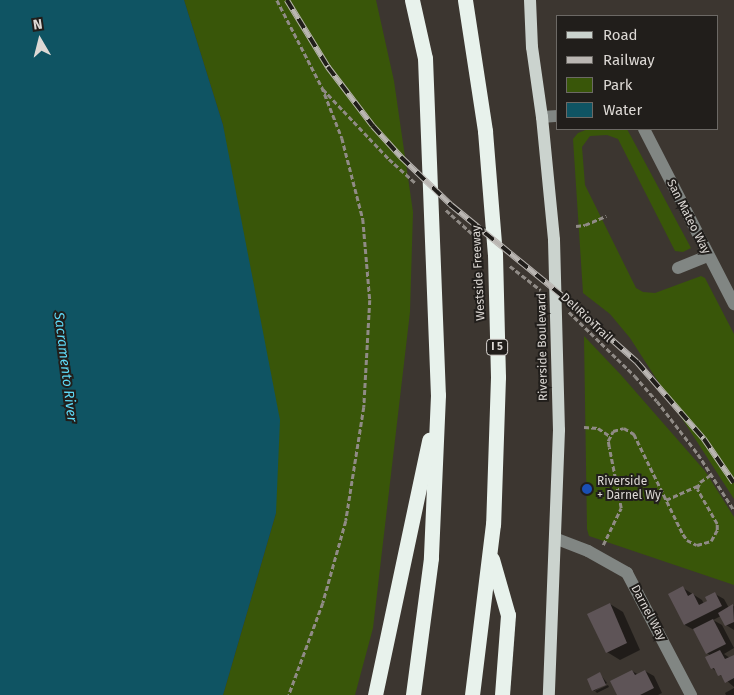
<!DOCTYPE html>
<html>
<head>
<meta charset="utf-8">
<style>
  body { margin:0 }
  #map { position:relative; width:734px; height:695px; overflow:hidden; background:#3c3630; font-family:"Fira Sans",sans-serif }
  div>[style] { position:absolute }
  [style*='--x'] { left:calc(var(--x)*1px); top:calc(var(--y)*1px); width:calc(var(--w)*1px); rotate:calc(var(--a)*1deg) }
  .green>* { inset:0; background:#395609 }
  .water>* { inset:0; background:#0f5463 }
  .shadow>* { inset:0; background:#0007 }
  .building>* { inset:0; background:#5e5457 }
  .path>* { height:2.5px; margin-top:-1.25px; transform-origin:0; background:repeating-linear-gradient(90deg,#908b86 0 5px,transparent 0 7.5px) }
  .minor>* { height:12px; margin:-6px; padding:0 6px; transform-origin:6px; border-radius:6px; background:#818683 }
  .major>* { height:12px; margin:-6px; padding:0 6px; transform-origin:6px; border-radius:6px; background:#cbd3ce }
  .highway>* { height:15px; margin:-7.5px; padding:0 7.5px; transform-origin:7.5px; border-radius:7.5px; background:#e8f2ec }
  .rail>* { height:5.5px; margin-top:-2.75px; transform-origin:0; background:repeating-linear-gradient(90deg,#211e1b 0 11px,#bab6b2 0 22px); box-sizing:border-box; border-block:1px solid #bab6b2 }
  .dots>* { width:14px; height:14px; translate:-50% -50%; box-sizing:border-box; border:2px solid #211e1b; border-radius:50% }
  span { translate:-50% -50%; white-space:nowrap; text-align:center; line-height:1.15; -webkit-text-stroke:4px #211e1b; paint-order:stroke }
  .shield-label span { padding:1px 4px; background:#211e1b; border:1px solid; border-radius:4px; -webkit-text-stroke-width:0 }
  .shield-label { font-size:11px; color:#ddd9d5; font-weight:700 }
  .street-label { font-size:12px; color:#ddd9d5 }
  .poi-label { font-size:12px; color:#ddd9d5 }
  .left { translate:0 -50%; text-align:left }
  .water-label { font-size:14px; color:#5fd9f6; font-style:italic }
  .legend { position:absolute; left:556px; top:15px; width:162px; height:115px; box-sizing:border-box; background:#211e1b; border:1px solid #6c6965; margin:0; padding:6px 9px; list-style:none; font-size:15px; color:#ddd9d5 }
  .legend li { display:flex; align-items:center; gap:10px; height:25px }
  .legend b { width:25px; border:1px solid #6c6965 }
  .north { position:absolute; left:15px; top:15px; width:50px; height:50px; -webkit-text-stroke:4px #211e1b; paint-order:stroke; rotate:352deg; font-size:14px; font-weight:700; line-height:20px; text-align:center; color:#ddd9d5 }
  .north::after { content:''; display:block; margin:auto; width:18px; height:22px; background:#ddd9d5; clip-path:polygon(50% 0,100% 100%,50% 72%,0 100%) }
</style>
</head>
<body>
<div id="map">
  <div class="green">
    <i style="clip-path:polygon(184px 0,376px 0,394px 81px,413px 212px,410px 312px,373px 628px,355px 695px,223px 695px,276px 513px,223px 125px)"></i>
    <i style="clip-path:polygon(588px 129px,627px 129px,691px 248px,683px 252px,675px 251px,618px 139px,607px 135px,590px 136px,582px 147px,585px 185px,636px 288px,643px 292px,655px 293px,701px 276px,705px 278px,734px 334px,734px 499px,630px 338px,610px 314px,583px 293px,573px 139px,578px 133px)"></i>
    <i style="clip-path:polygon(584px 336px,621px 375px,705px 471px,734px 517px,734px 585px,589px 536px,587px 529px)"></i>
  </div>
  <div class="water">
    <i style="clip-path:polygon(0 0,184px 0,223px 125px,280px 420px,276px 513px,223px 695px,0 695px)"></i>
  </div>
  <div class="shadow">
    <i style="clip-path:polygon(683px 588px,702px 600px,704px 604px,715px 594px,724px 599px,729px 608px,734px 606px,734px 630px,726px 625px,721px 616px,713px 620px,722px 625px,734px 648px,724px 654px,730px 658px,734px 656px,734px 687px,712px 668px,711px 656px,707px 653px,694px 630px,685px 625px,670px 595px)"></i>
    <i style="clip-path:polygon(610px 604px,623px 612px,640px 650px,620px 660px,607px 652px)"></i>
    <i style="clip-path:polygon(632px 671px,639px 675px,645px 671px,654px 676px,662px 693px,658px 695px,618px 695px)"></i>
    <i style="clip-path:polygon(600px 674px,607px 683px,594px 691px,593px 690px)"></i>
    <i style="clip-path:polygon(608px 685px,609px 687px,597px 693px,595px 691px)"></i>
    <i style="clip-path:polygon(734px 688px,734px 695px,726px 695px,725px 693px)"></i>
  </div>
  <div class="building">
    <i style="clip-path:polygon(683px 586px,688px 596px,693px 593px,699px 605px,707px 601px,705px 597px,715px 592px,722px 606px,684px 625px,668px 594px)"></i>
    <i style="clip-path:polygon(610px 603px,627px 643px,606px 653px,587px 614px)"></i>
    <i style="clip-path:polygon(733px 604px,734px 622px,725px 626px,718px 613px)"></i>
    <i style="clip-path:polygon(713px 619px,726px 644px,706px 654px,693px 629px)"></i>
    <i style="clip-path:polygon(720px 650px,725px 659px,734px 655px,734px 678px,725px 683px,721px 675px,718px 676px,714px 668px,711px 669px,705px 657px)"></i>
    <i style="clip-path:polygon(632px 670px,635px 675px,645px 670px,654px 688px,640px 695px,617px 695px,610px 681px)"></i>
    <i style="clip-path:polygon(600px 672px,606px 685px,592px 691px,587px 679px)"></i>
  </div>
  <div class="path">
    <i style="--x:277;--y:0;--w:98;--a:62.7"></i>
    <i style="--x:322;--y:87;--w:55;--a:68.6"></i>
    <i style="--x:342;--y:138;--w:84;--a:75.5"></i>
    <i style="--x:363;--y:219;--w:81;--a:85.1"></i>
    <i style="--x:370;--y:300;--w:107;--a:93.2"></i>
    <i style="--x:364;--y:407;--w:115;--a:99"></i>
    <i style="--x:346;--y:521;--w:85;--a:105.7"></i>
    <i style="--x:323;--y:603;--w:98;--a:110.3"></i>
    <i style="--x:323;--y:89;--w:96;--a:46.7"></i>
    <i style="--x:389;--y:159;--w:36;--a:42"></i>
    <i style="--x:446;--y:210;--w:45;--a:42.3"></i>
    <i style="--x:576;--y:226;--w:9;--a:-6"></i>
    <i style="--x:585;--y:225;--w:23;--a:-23"></i>
    <i style="--x:510;--y:266;--w:39;--a:38"></i>
    <i style="--x:569;--y:312;--w:92;--a:44.1"></i>
    <i style="--x:635;--y:376;--w:33;--a:49"></i>
    <i style="--x:657;--y:401;--w:67;--a:52.3"></i>
    <i style="--x:698;--y:454;--w:67;--a:57.3"></i>
    <i style="--x:584;--y:427;--w:14;--a:4"></i>
    <i style="--x:598;--y:428;--w:14;--a:34"></i>
    <i style="--x:666;--y:500;--w:35;--a:-24"></i>
    <i style="--x:603;--y:545;--w:41;--a:-64.1"></i>
    <i style="--x:621;--y:508;--w:62;--a:-101.1"></i>
    <i style="--x:609;--y:447;--w:6;--a:-99"></i>
    <i style="--x:608;--y:441;--w:11;--a:-63"></i>
    <i style="--x:613;--y:431;--w:11;--a:-15"></i>
    <i style="--x:624;--y:428;--w:12;--a:31"></i>
    <i style="--x:634;--y:434;--w:111;--a:63.9"></i>
    <i style="--x:683;--y:534;--w:7;--a:56"></i>
    <i style="--x:687;--y:540;--w:11;--a:27"></i>
    <i style="--x:697;--y:545;--w:15;--a:-16"></i>
    <i style="--x:711;--y:541;--w:13;--a:-61"></i>
    <i style="--x:717;--y:530;--w:6;--a:-90"></i>
    <i style="--x:717;--y:524;--w:40;--a:-119.7"></i>
    <i style="--x:697;--y:489;--w:8;--a:-67"></i>
    <i style="--x:700;--y:482;--w:14;--a:-34"></i>
  </div>
  <div class="minor">
    <i style="--x:542;--y:117;--w:16;--a:-4"></i>
    <i style="--x:644;--y:129;--w:197;--a:62.8"></i>
    <i style="--x:678;--y:268;--w:32;--a:-22"></i>
    <i style="--x:557;--y:539;--w:33;--a:21"></i>
    <i style="--x:588;--y:551;--w:45;--a:29.4"></i>
    <i style="--x:627;--y:573;--w:138;--a:62.3"></i>
  </div>
  <div class="major">
    <i style="--x:530;--y:0;--w:47;--a:87.6"></i>
    <i style="--x:532;--y:47;--w:71;--a:81.9"></i>
    <i style="--x:542;--y:117;--w:124;--a:84.4"></i>
    <i style="--x:554;--y:240;--w:190;--a:88.5"></i>
    <i style="--x:559;--y:430;--w:265;--a:92.2"></i>
  </div>
  <div class="highway">
    <i style="--x:412;--y:0;--w:59;--a:77.4"></i>
    <i style="--x:425;--y:58;--w:337;--a:87.8"></i>
    <i style="--x:438;--y:395;--w:163;--a:92.5"></i>
    <i style="--x:431;--y:558;--w:138;--a:97.5"></i>
    <i style="--x:465;--y:0;--w:133;--a:81.3"></i>
    <i style="--x:485;--y:131;--w:123;--a:85.4"></i>
    <i style="--x:495;--y:254;--w:123;--a:88.6"></i>
    <i style="--x:498;--y:377;--w:147;--a:91.9"></i>
    <i style="--x:493;--y:524;--w:172;--a:97"></i>
    <i style="--x:492;--y:559;--w:58;--a:74.1"></i>
    <i style="--x:508;--y:615;--w:80;--a:94.3"></i>
    <i style="--x:375;--y:695;--w:261;--a:-78"></i>
  </div>
  <div class="rail">
    <i style="--x:287;--y:0;--w:79;--a:58.5"></i>
    <i style="--x:328;--y:67;--w:74;--a:52.7"></i>
    <i style="--x:373;--y:126;--w:42;--a:47.9"></i>
    <i style="--x:401;--y:157;--w:69;--a:43.8"></i>
    <i style="--x:451;--y:205;--w:147;--a:39.2"></i>
    <i style="--x:565;--y:298;--w:96;--a:41.6"></i>
    <i style="--x:637;--y:362;--w:102;--a:49"></i>
    <i style="--x:704;--y:439;--w:53;--a:55.7"></i>
  </div>
  <div class="dots">
    <i style="left:587px;top:489px;background:#1a4fb4"></i>
  </div>
  <div class="shield-label">
    <span style="left:497px;top:347px">I 5</span>
  </div>
  <div class="street-label">
    <span style="left:688px;top:217px;rotate:63deg">San Mateo Way</span>
    <span style="left:479px;top:273px;rotate:-93deg">Westside Freeway</span>
    <span style="left:586px;top:318px;rotate:43deg">Del Rio Trail</span>
    <span style="left:543px;top:347px;rotate:-91deg">Riverside Boulevard</span>
    <span style="left:648px;top:613px;rotate:62deg">Darnel Way</span>
  </div>
  <div class="poi-label">
    <span class="left" style="left:597px;top:489px">Riverside<br>+ Darnel Wy</span>
  </div>
  <div class="water-label">
    <span style="left:65px;top:367px;rotate:83deg">Sacramento River</span>
  </div>
  <ul class="legend">
  <li><b style="height:6px;background:#cbd3ce"></b>Road</li>
  <li><b style="height:6px;background:#bab6b2"></b>Railway</li>
  <li><b style="height:14px;background:#395609"></b>Park</li>
  <li><b style="height:14px;background:#0f5463"></b>Water</li>
  </ul>
  <div class="north">N</div>
</div>
</body>
</html>
